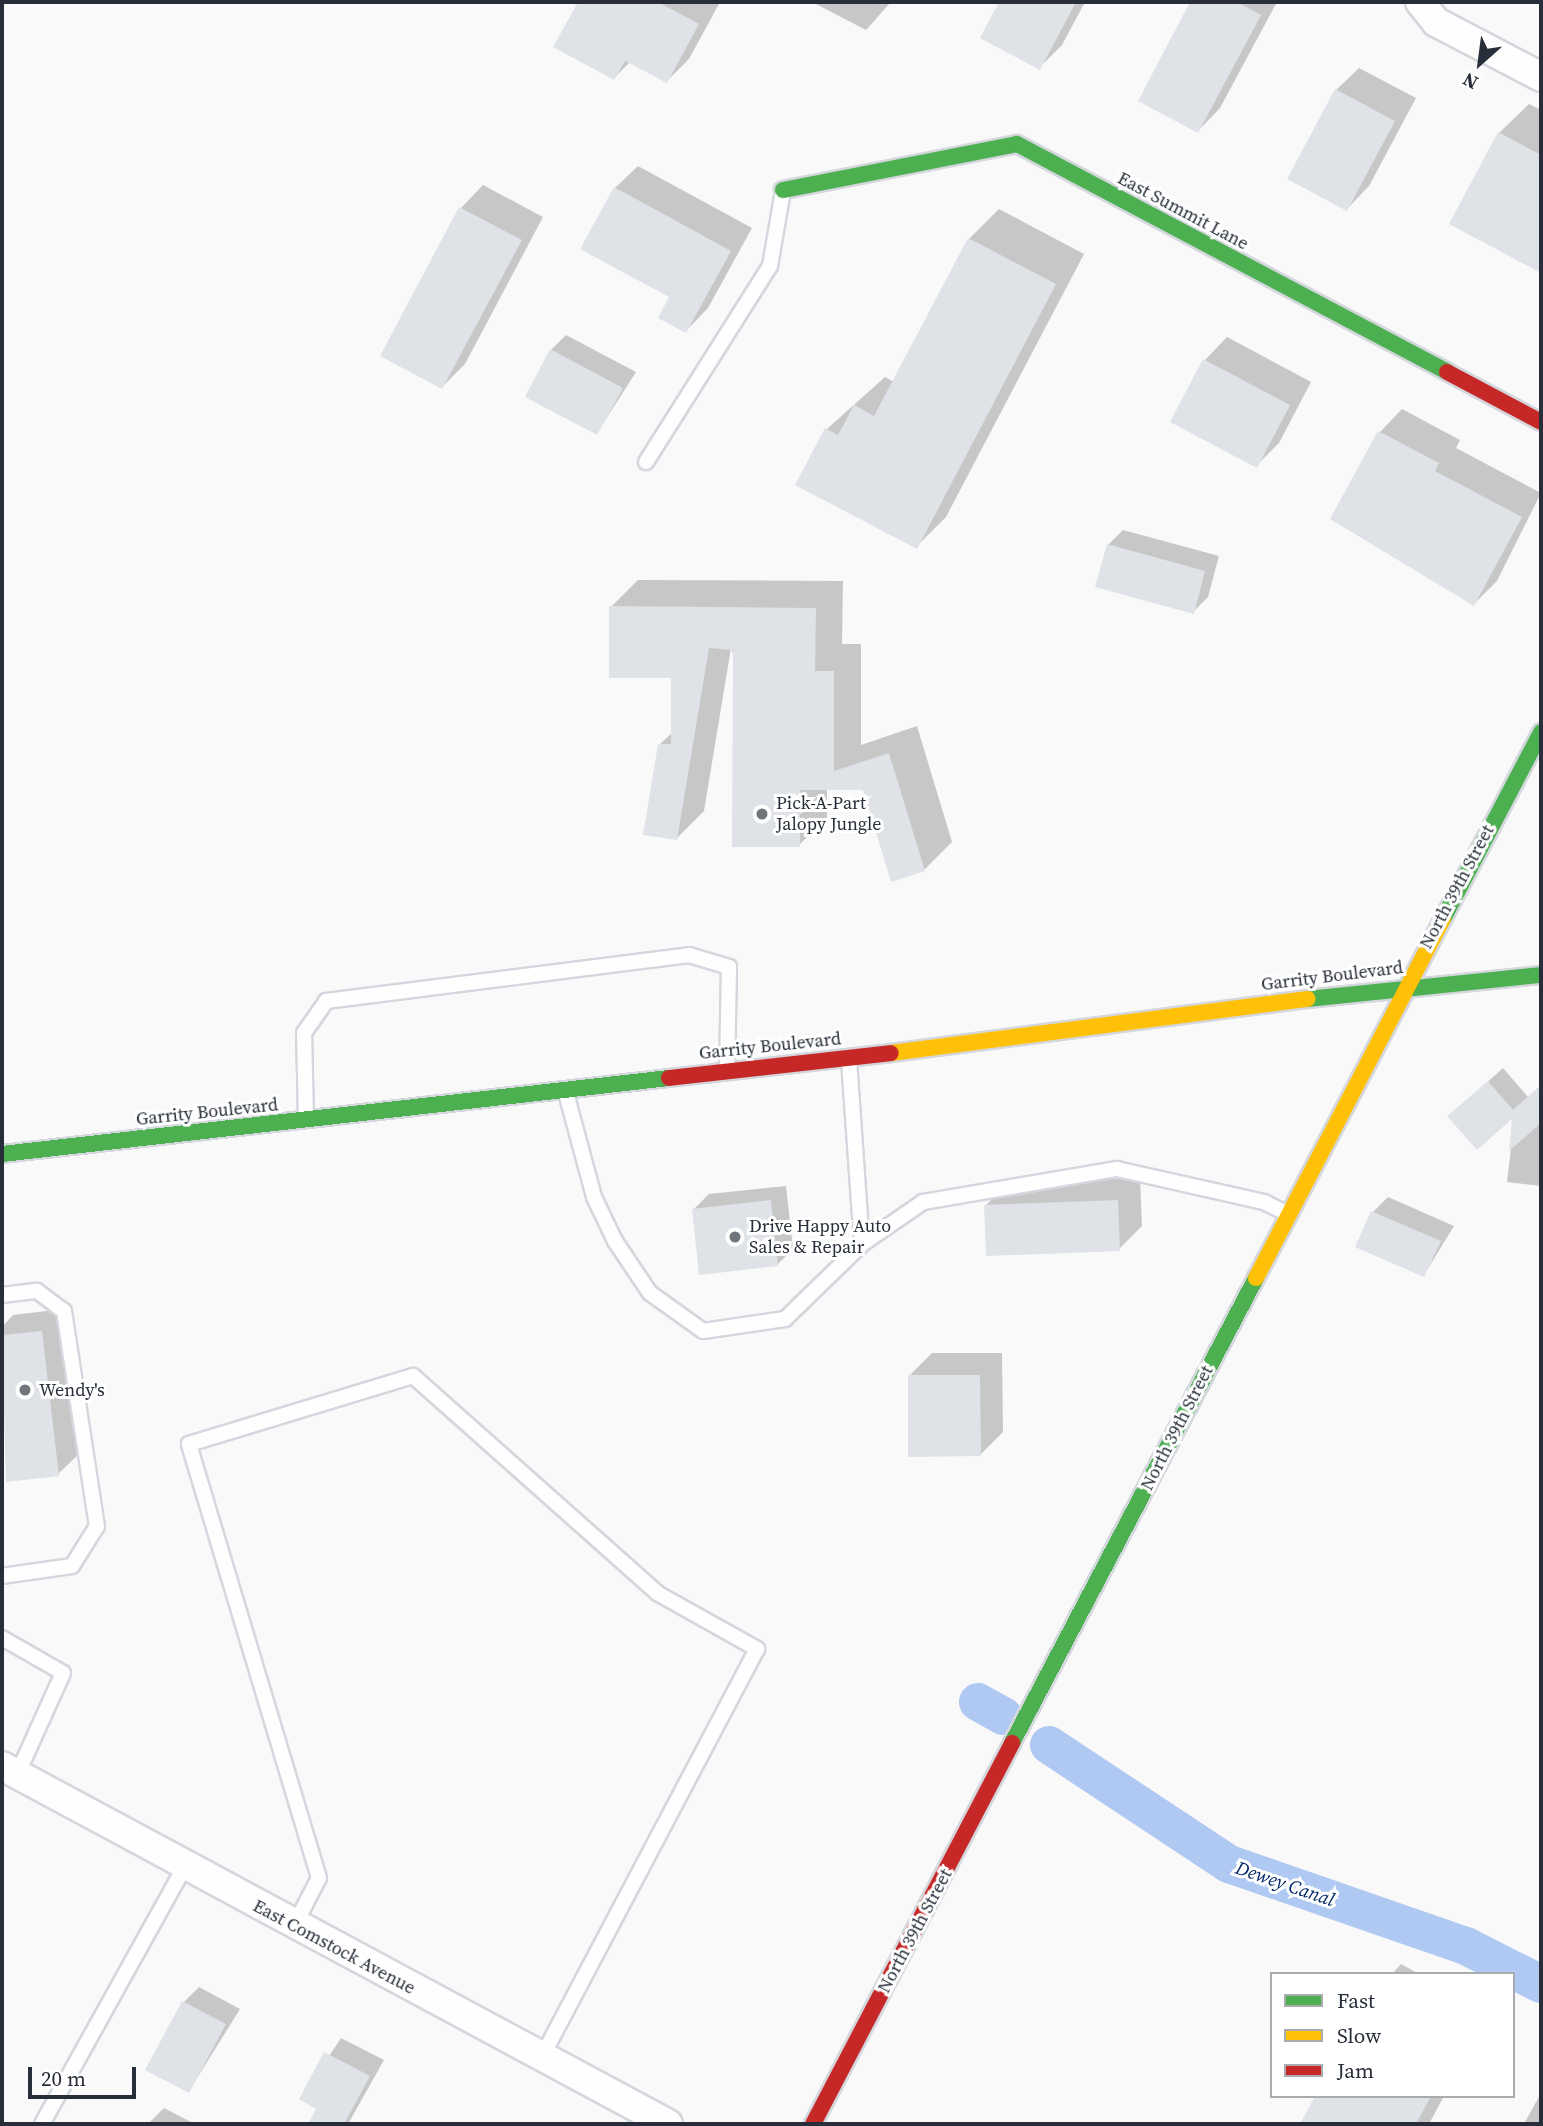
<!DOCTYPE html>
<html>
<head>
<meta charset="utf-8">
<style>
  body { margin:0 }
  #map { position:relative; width:1543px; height:2126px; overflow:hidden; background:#f9f9f9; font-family:"Source Serif 4",serif }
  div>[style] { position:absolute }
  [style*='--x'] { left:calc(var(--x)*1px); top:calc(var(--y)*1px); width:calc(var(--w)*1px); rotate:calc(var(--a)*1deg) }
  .shadow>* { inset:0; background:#0003 }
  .canal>* { height:38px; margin:-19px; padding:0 19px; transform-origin:19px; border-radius:19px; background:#b0c9f3 }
  .building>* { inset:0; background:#dfe2e7 }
  .roads { filter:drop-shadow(2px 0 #d4d7dd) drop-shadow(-2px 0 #d4d7dd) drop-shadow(0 2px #d4d7dd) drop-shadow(0 -2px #d4d7dd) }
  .lane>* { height:14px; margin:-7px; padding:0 7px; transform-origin:7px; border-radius:7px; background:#fefefe }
  .street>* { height:28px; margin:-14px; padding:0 14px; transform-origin:14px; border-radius:14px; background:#fefefe }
  .fast>* { height:16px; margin:-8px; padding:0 8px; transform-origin:8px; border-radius:8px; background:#4caf50 }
  .slow>* { height:16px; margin:-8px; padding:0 8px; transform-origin:8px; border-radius:8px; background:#ffc107 }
  .jam>* { height:16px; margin:-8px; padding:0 8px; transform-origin:8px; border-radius:8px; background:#c62828 }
  .dots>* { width:19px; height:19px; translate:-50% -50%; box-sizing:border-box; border:4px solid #fff; border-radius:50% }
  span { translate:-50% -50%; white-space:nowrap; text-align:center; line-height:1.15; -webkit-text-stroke:6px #fff; paint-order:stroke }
  .street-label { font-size:18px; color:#272e39 }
  .poi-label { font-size:18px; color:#272e39 }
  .left { translate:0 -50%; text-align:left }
  .water-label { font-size:19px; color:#042a69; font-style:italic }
  .frame { position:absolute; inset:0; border:4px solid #272e39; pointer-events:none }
  .legend { position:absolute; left:1270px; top:1972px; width:245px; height:126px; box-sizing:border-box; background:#fff; border:2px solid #a9abb0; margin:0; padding:9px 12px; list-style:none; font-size:21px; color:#272e39 }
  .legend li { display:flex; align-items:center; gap:14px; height:35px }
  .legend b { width:35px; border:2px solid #a9abb0 }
  .north { position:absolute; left:1445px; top:28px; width:70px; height:70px; -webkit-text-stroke:5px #fff; paint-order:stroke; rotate:208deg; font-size:19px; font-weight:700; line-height:28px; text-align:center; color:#272e39 }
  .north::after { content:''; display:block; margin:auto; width:24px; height:32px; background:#272e39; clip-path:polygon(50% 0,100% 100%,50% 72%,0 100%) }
  .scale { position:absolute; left:28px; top:2067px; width:108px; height:32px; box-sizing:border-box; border:4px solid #272e39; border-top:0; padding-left:9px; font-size:21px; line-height:24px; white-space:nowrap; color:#272e39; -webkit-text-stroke:5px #fff; paint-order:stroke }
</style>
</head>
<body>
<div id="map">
  <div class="shadow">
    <i style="clip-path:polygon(580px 2px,720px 2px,689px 59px,667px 81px,630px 62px,614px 78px,556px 46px)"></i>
    <i style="clip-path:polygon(812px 2px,891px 2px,866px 30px)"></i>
    <i style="clip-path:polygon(1001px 2px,1085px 2px,1062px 45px,1040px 67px,983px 37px)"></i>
    <i style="clip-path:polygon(1192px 2px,1277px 2px,1220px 108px,1198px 131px,1140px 100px)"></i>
    <i style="clip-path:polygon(1359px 68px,1416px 98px,1369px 186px,1347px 209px,1336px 90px)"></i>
    <i style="clip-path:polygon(1529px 104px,1541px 110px,1541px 271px,1451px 223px,1499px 133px)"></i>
    <i style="clip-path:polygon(638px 166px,752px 228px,708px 308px,686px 331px,615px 188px)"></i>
    <i style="clip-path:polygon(483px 185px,543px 217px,465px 364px,442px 387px,461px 208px)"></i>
    <i style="clip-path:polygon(999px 209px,1084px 254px,946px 517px,916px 547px,827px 429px,885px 377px,894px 382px,969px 239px)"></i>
    <i style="clip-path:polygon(566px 335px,636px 372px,597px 433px,551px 350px)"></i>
    <i style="clip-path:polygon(1227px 337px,1311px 382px,1279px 443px,1256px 466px,1205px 360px)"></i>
    <i style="clip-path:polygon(1402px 409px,1460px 440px,1456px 448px,1541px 493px,1497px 581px,1474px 604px,1332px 519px,1380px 432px)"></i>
    <i style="clip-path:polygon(1123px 530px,1219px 556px,1208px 597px,1193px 612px,1108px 545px)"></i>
    <i style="clip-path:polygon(638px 580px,843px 581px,842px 644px,861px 644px,861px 745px,917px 726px,952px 842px,925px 869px,892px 879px,864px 789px,827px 788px,827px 818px,799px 845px,731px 648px,704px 811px,676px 839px,659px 745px,673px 732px,673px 677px,611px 607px)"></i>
    <i style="clip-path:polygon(1503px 1068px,1528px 1097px,1541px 1086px,1541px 1186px,1507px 1182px,1515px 1115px,1464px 1103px)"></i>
    <i style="clip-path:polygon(1140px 1178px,1142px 1226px,1119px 1249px,985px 1206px,1008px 1183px)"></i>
    <i style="clip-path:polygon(786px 1186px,793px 1249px,778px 1264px,694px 1209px,709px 1194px)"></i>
    <i style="clip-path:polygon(1388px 1197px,1454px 1226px,1424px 1275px,1373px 1212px)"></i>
    <i style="clip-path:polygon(64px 1309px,81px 1452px,58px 1474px,8px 1480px,2px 1327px,13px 1315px)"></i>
    <i style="clip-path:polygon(932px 1353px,1002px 1353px,1003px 1432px,980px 1455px,909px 1376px)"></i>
    <i style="clip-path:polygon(1401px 1964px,1419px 1974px,1392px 1974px)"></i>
    <i style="clip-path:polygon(199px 1987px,240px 2009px,189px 2091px,184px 2002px)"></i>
    <i style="clip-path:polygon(341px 2038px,384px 2060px,348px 2124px,315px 2124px,319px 2108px,301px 2099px)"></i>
    <i style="clip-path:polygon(1541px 2093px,1541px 2124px,1524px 2124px)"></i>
    <i style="clip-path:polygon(1317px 2096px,1444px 2096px,1429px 2124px,1302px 2124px)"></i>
    <i style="clip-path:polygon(164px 2108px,195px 2124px,148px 2124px)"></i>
  </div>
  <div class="canal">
    <i style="--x:978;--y:1702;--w:29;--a:29"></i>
    <i style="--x:1049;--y:1745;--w:216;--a:33.5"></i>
    <i style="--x:1229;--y:1864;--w:251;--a:19.1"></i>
    <i style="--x:1466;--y:1946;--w:84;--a:26.9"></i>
  </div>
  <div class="building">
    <i style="clip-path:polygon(578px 2px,658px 2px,699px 24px,667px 83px,625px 61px,614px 80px,553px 47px)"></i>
    <i style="clip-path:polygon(999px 2px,1076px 2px,1040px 70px,980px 38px)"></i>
    <i style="clip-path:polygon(1190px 2px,1237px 2px,1261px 15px,1198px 133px,1138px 101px)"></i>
    <i style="clip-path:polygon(1335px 89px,1395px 121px,1347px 211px,1287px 179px)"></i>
    <i style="clip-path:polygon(1498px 132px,1541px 155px,1541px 273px,1449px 224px)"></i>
    <i style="clip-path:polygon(614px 187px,731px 251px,686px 333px,658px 318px,669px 297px,580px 249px)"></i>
    <i style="clip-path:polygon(459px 207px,522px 240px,442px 389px,380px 356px)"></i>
    <i style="clip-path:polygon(968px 238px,1056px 284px,917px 549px,795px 485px,825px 428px,838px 435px,854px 405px,874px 416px)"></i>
    <i style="clip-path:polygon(550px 349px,623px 388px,597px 435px,525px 397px)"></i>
    <i style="clip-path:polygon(1203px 359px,1290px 405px,1257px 468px,1170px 422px)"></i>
    <i style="clip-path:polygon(1378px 431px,1439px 463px,1435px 471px,1522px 517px,1474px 606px,1330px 519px)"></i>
    <i style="clip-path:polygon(1107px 544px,1205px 571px,1194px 614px,1095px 587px)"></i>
    <i style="clip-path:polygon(609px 606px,816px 608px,815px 671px,834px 671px,834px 771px,889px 753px,925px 871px,891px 882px,863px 790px,800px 790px,800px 847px,732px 847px,733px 650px,709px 648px,677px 840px,643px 835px,658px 744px,671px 744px,671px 678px,609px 678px)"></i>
    <i style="clip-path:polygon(1488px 1081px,1513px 1110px,1541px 1085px,1541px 1123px,1509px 1151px,1512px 1119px,1477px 1150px,1447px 1116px)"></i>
    <i style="clip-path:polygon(771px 1200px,778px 1266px,699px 1275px,692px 1209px)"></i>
    <i style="clip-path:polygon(1118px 1200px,1120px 1251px,986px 1256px,984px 1205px)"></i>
    <i style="clip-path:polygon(1371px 1211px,1441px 1241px,1424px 1277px,1355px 1247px)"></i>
    <i style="clip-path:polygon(42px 1331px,59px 1476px,6px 1482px,2px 1335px)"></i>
    <i style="clip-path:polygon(908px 1375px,980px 1375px,981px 1456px,908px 1457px)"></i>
    <i style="clip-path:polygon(182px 2001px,226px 2024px,189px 2093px,145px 2070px)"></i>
    <i style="clip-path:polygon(324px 2052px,370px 2076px,344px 2124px,308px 2124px,316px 2109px,299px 2099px)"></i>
    <i style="clip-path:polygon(1315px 2096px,1431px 2096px,1416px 2124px,1300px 2124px)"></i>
  </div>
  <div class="roads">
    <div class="lane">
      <i style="--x:646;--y:462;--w:232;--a:-57.7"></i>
      <i style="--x:770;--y:266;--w:76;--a:-80.2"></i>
      <i style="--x:849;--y:1060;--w:184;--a:86"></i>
      <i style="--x:566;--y:1093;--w:108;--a:74.9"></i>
      <i style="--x:594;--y:1197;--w:49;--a:64.5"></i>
      <i style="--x:615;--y:1241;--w:63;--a:56.1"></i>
      <i style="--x:650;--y:1293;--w:65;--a:35.6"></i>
      <i style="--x:703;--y:1331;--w:83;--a:-8.3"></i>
      <i style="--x:785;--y:1319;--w:107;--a:-44.2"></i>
      <i style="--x:862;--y:1244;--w:74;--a:-34.5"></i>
      <i style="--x:923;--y:1202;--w:197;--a:-9.7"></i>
      <i style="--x:1117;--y:1169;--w:151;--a:12.7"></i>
      <i style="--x:1264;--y:1202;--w:25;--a:27"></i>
      <i style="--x:306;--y:1119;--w:86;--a:-91.3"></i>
      <i style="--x:304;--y:1033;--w:39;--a:-55"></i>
      <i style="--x:326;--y:1001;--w:366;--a:-7.2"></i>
      <i style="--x:689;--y:955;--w:42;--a:16.7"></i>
      <i style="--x:729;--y:967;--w:102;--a:91.1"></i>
      <i style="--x:2;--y:1295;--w:35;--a:-7"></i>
      <i style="--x:37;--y:1291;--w:34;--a:37"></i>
      <i style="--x:64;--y:1311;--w:218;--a:81.3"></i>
      <i style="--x:97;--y:1526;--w:47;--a:122"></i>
      <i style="--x:72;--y:1566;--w:71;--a:171.9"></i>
      <i style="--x:2;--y:1638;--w:70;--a:29.8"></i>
      <i style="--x:63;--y:1673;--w:112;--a:114.3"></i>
      <i style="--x:294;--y:1926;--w:54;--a:-62.5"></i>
      <i style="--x:319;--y:1878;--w:453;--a:-106.7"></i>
      <i style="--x:189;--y:1444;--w:234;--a:-16.9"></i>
      <i style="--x:413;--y:1376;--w:327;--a:41.6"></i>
      <i style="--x:657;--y:1593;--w:115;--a:29.2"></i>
      <i style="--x:757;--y:1649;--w:461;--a:117.8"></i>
      <i style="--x:42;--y:2124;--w:293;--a:-61"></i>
    </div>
    <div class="street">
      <i style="--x:1420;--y:2;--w:26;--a:51"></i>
      <i style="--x:1436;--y:22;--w:119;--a:27.6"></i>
      <i style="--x:2;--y:1766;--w:756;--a:28.26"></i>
    </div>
    <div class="fast">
      <i style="--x:783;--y:190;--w:238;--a:-11.1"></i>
      <i style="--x:1017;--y:144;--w:487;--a:27.9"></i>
      <i style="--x:1443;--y:919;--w:211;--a:-62.3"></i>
      <i style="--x:1308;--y:999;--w:234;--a:-5.9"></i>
      <i style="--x:2;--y:1154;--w:671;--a:-6.5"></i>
      <i style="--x:1012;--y:1743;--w:525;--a:-62.31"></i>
    </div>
    <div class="slow">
      <i style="--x:891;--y:1053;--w:420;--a:-7.4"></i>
      <i style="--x:1256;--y:1278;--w:405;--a:-62.5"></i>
    </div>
    <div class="jam">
      <i style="--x:1447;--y:372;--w:106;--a:28"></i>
      <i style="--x:669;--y:1078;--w:223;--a:-6.4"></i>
      <i style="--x:813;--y:2124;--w:430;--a:-62.4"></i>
    </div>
  </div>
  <div class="dots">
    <i style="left:762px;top:814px;background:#70757c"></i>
    <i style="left:735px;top:1237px;background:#70757c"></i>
    <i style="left:25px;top:1390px;background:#70757c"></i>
  </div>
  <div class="street-label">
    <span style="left:1183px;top:211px;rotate:28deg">East Summit Lane</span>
    <span style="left:1457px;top:887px;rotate:-62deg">North 39th Street</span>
    <span style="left:1332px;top:976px;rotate:-7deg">Garrity Boulevard</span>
    <span style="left:770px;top:1046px;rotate:-6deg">Garrity Boulevard</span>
    <span style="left:207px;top:1112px;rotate:-6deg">Garrity Boulevard</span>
    <span style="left:1177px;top:1428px;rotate:-63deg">North 39th Street</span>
    <span style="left:915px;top:1931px;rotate:-62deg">North 39th Street</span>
    <span style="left:334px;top:1947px;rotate:28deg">East Comstock Avenue</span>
  </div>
  <div class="poi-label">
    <span class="left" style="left:776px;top:814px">Pick-A-Part<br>Jalopy Jungle</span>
    <span class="left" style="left:749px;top:1237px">Drive Happy Auto<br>Sales &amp; Repair</span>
    <span class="left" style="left:39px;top:1390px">Wendy's</span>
  </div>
  <div class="water-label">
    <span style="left:1285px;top:1884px;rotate:19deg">Dewey Canal</span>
  </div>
  <div class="frame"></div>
  <ul class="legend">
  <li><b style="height:9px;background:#4caf50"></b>Fast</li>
  <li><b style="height:9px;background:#ffc107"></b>Slow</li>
  <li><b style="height:9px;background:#c62828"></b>Jam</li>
  </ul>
  <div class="north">N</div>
  <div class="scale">20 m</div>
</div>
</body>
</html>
